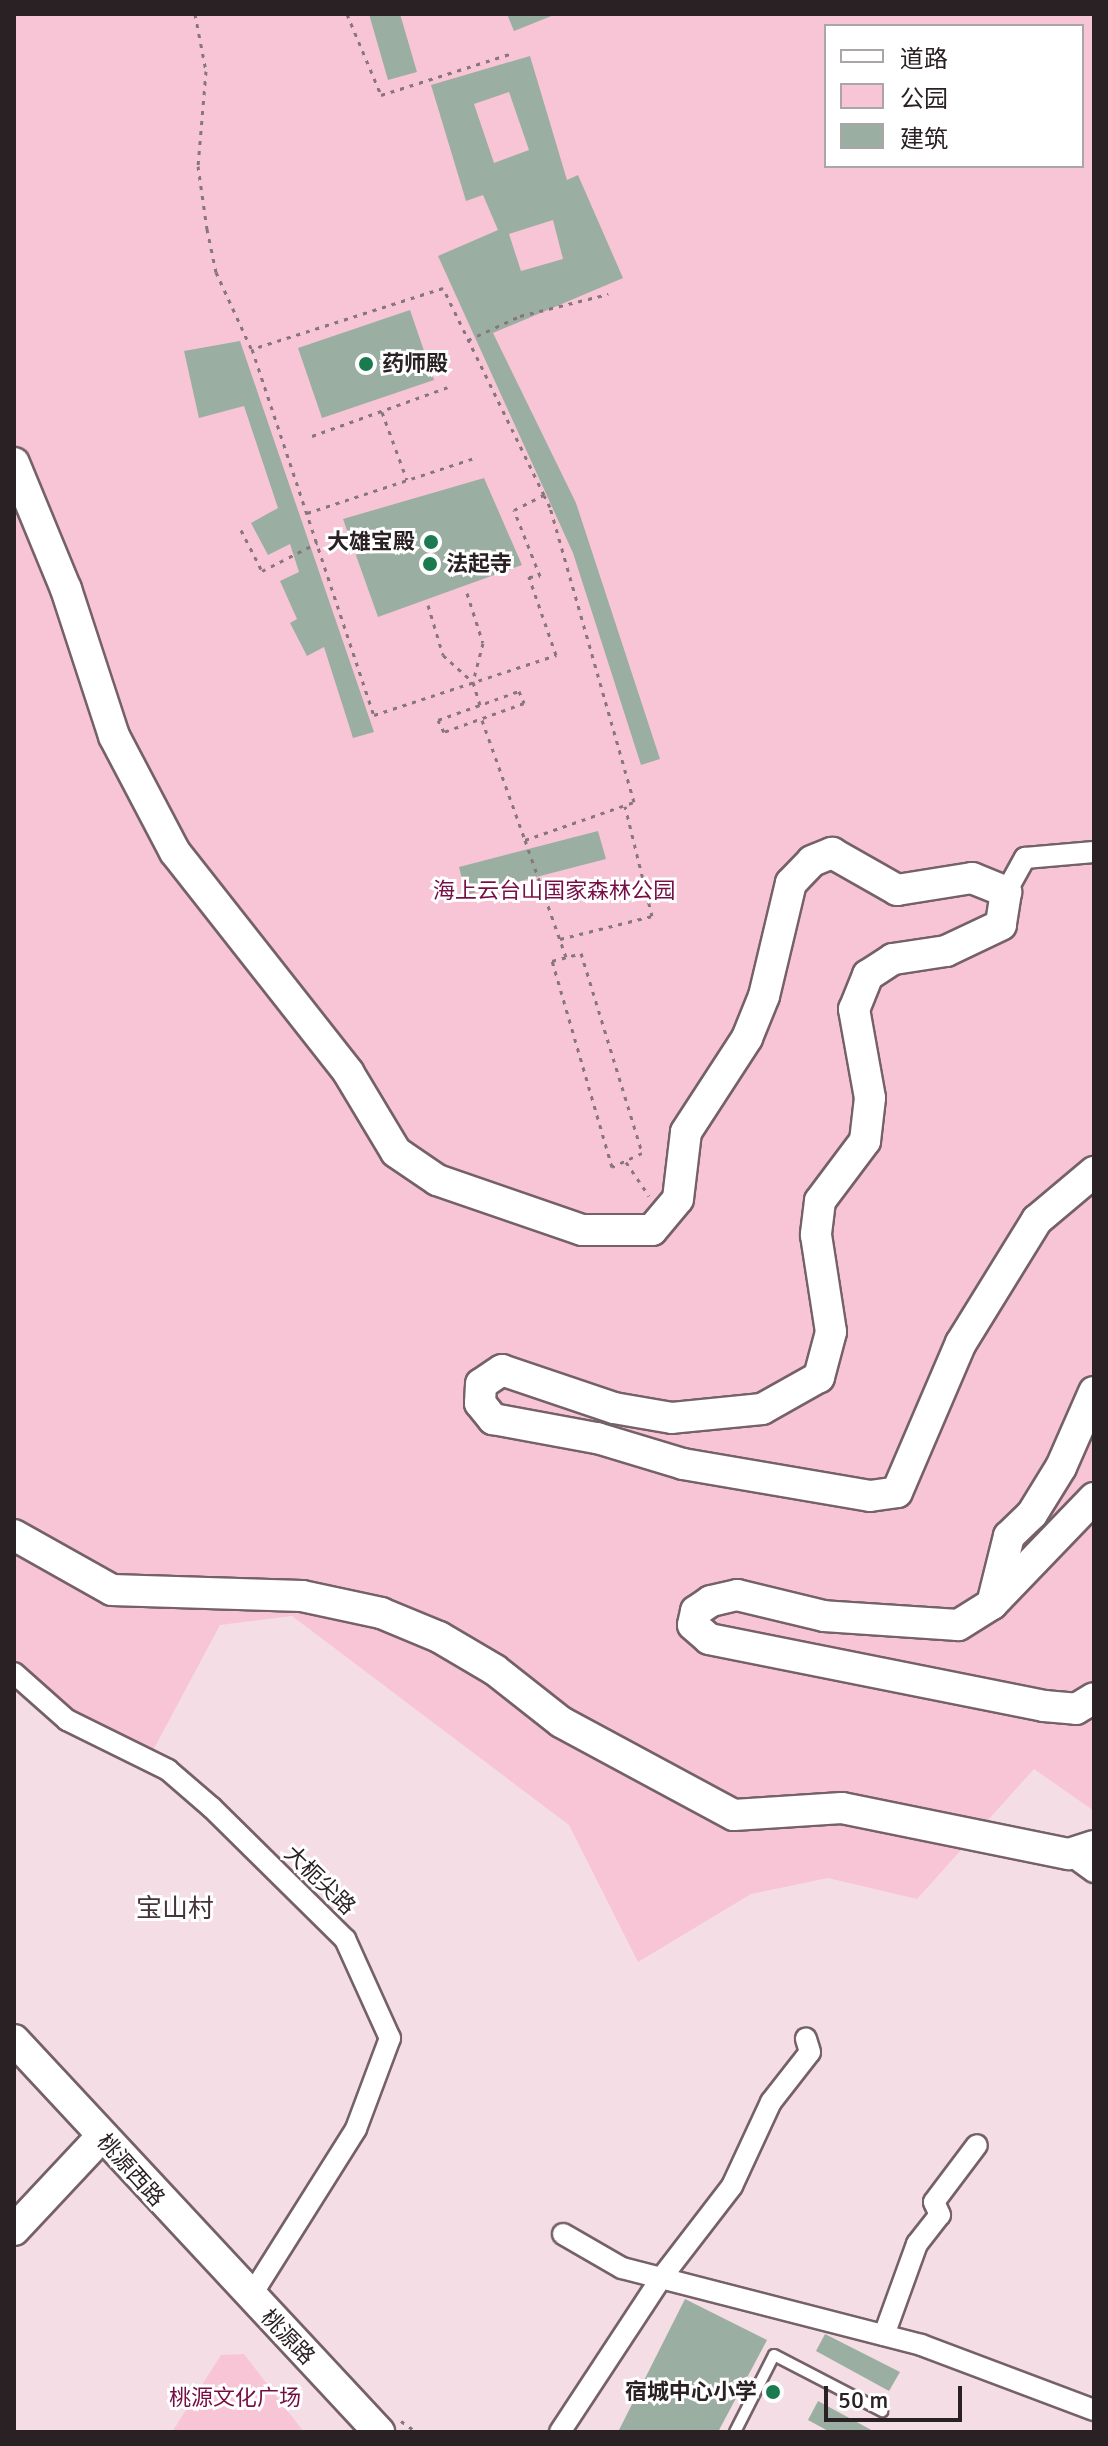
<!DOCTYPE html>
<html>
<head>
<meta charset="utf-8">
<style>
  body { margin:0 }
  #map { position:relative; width:1108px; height:2446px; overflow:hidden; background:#f5dde5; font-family:Signika,"Noto Sans SC",sans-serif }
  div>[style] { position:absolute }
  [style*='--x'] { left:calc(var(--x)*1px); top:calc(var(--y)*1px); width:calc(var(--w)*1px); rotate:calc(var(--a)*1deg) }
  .green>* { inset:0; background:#f8c5d7 }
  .building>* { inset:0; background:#9baea2 }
  .path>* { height:3px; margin-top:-1.5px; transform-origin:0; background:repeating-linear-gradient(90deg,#87777c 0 4px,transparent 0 10px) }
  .roads { filter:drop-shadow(2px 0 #756168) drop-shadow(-2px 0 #756168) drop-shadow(0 2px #756168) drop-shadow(0 -2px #756168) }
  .lane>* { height:10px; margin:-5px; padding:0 5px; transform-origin:5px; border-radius:5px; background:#fff }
  .street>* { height:20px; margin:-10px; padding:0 10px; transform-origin:10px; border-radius:10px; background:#fff }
  .secondary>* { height:30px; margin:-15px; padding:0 15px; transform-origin:15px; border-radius:15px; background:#fff }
  .dots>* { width:22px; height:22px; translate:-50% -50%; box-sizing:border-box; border:4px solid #fff; border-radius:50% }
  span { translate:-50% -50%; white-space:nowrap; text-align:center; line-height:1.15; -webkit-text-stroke:6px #fff; paint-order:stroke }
  .poi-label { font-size:22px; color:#2a2124; font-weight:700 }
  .left { translate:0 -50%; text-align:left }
  .right { translate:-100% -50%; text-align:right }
  .park-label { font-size:22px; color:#770d45 }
  .street-label { font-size:22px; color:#2a2124 }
  .quarter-label { font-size:26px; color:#46343b }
  .frame { position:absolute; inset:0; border:16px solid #2a2124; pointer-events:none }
  .legend { position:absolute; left:824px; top:24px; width:260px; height:144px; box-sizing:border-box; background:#fff; border:2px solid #aaa6a7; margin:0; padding:10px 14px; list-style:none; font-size:24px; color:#2a2124 }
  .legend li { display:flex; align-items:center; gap:16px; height:40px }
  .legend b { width:40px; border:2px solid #aaa6a7 }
  .scale { position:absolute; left:824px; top:2386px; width:138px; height:36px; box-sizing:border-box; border:4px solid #2a2124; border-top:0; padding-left:10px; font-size:24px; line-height:28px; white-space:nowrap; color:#2a2124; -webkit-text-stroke:6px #fff; paint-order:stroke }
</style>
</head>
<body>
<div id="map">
  <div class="green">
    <i style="clip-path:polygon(evenodd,14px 14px,1094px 14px,1094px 1811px,1034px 1769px,917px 1899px,828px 1878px,751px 1894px,638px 1962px,569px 1825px,292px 1616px,220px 1625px,150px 1756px,14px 1675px,14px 14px,826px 26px,1082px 26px,1082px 166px,826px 166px,826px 26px)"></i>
    <i style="clip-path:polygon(244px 2354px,304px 2432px,172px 2432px,221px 2355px)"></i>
  </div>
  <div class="building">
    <i style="clip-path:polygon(369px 14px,400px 14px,417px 72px,388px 80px)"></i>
    <i style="clip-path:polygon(507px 14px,554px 14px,554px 15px,514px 31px)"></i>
    <i style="clip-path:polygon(evenodd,530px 56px,567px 180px,578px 175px,623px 278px,493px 333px,576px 503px,660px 759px,641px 765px,573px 553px,438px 256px,498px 230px,483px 195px,466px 201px,431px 85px,530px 56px,509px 92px,529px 150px,494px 163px,474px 104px,509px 92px,530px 56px,553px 220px,563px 259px,521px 271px,509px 234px,553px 220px)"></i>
    <i style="clip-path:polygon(410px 310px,434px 380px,322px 418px,298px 348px)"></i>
    <i style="clip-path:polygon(240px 341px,374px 732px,353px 738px,324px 647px,307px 656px,290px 623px,297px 619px,280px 581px,299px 572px,290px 544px,268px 555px,251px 523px,278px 508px,244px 406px,199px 418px,184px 351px)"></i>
    <i style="clip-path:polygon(484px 478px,522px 565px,378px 617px,343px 519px)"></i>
    <i style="clip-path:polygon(598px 831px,606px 859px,466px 895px,459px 867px)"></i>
    <i style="clip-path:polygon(685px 2299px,767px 2340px,718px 2432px,618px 2432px)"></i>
    <i style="clip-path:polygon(825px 2334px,900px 2372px,889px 2391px,816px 2351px)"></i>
    <i style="clip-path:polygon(818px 2401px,875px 2432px,830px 2432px,808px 2420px)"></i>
  </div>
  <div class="path">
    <i style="--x:195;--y:14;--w:58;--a:79.1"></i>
    <i style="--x:206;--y:71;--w:95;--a:94.8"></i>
    <i style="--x:198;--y:166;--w:64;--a:81.9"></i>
    <i style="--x:207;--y:229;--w:44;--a:78.2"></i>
    <i style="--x:216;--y:272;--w:84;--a:65.3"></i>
    <i style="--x:347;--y:14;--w:88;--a:67.2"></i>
    <i style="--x:381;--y:95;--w:139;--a:-17.7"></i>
    <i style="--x:468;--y:340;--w:57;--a:-24.8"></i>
    <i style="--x:520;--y:316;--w:91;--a:-14"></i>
    <i style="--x:382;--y:412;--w:72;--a:69.8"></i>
    <i style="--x:312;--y:436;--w:145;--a:-19.8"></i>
    <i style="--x:307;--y:513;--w:179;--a:-18.2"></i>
    <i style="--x:241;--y:530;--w:46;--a:62.9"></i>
    <i style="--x:262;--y:571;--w:62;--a:-27"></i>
    <i style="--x:467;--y:593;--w:52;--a:72.3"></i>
    <i style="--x:483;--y:643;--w:40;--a:104.4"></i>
    <i style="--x:473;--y:682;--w:24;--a:73"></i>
    <i style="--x:428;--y:605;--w:52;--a:73.3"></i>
    <i style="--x:443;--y:655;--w:40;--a:42"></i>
    <i style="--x:519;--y:691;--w:13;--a:67"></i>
    <i style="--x:524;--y:703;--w:85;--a:160.1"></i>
    <i style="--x:444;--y:732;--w:13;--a:-117"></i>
    <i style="--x:438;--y:720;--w:86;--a:-19.7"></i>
    <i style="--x:482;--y:720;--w:127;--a:70.3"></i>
    <i style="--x:525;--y:840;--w:115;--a:-19.2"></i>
    <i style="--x:634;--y:802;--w:307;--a:-105.9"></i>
    <i style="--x:550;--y:507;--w:13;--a:-117"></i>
    <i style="--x:544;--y:495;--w:230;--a:-116"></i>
    <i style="--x:443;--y:288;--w:201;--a:162.3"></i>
    <i style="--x:252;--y:349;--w:386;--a:71.6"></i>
    <i style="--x:374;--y:715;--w:192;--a:-18.2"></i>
    <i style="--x:556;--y:655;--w:83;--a:-109.1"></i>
    <i style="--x:529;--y:577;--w:11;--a:-5"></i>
    <i style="--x:540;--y:576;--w:71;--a:-111.5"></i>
    <i style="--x:514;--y:510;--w:34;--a:-27"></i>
    <i style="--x:525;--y:840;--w:124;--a:70.7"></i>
    <i style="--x:560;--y:939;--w:95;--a:-14"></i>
    <i style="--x:652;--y:916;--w:113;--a:-103.8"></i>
    <i style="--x:581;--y:953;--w:209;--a:73"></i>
    <i style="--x:642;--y:1153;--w:33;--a:155"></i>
    <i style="--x:612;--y:1167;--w:215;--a:-106.2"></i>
    <i style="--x:552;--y:961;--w:30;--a:-15"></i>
    <i style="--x:626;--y:1162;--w:41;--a:55.9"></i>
    <i style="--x:401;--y:2421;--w:19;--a:35"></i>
  </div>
  <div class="roads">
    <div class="lane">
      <i style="--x:735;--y:2432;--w:86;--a:-63.1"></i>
      <i style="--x:774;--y:2355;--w:122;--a:27.4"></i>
    </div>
    <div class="street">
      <i style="--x:1006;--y:892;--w:39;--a:-61"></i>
      <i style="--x:1025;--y:858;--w:69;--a:-5"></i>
      <i style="--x:14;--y:1673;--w:71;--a:41.6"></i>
      <i style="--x:67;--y:1720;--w:113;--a:26.3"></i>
      <i style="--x:168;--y:1770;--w:58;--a:40.8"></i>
      <i style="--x:212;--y:1808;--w:187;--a:44.6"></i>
      <i style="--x:345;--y:1939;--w:109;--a:65.6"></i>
      <i style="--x:390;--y:2038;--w:97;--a:110.5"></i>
      <i style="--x:356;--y:2129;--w:201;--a:122.2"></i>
      <i style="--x:1069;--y:1854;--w:31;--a:36"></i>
      <i style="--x:563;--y:2234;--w:68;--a:30"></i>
      <i style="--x:622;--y:2268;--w:309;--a:14.4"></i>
      <i style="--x:921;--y:2345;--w:185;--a:20.6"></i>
      <i style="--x:884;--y:2335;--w:97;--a:-70.1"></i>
      <i style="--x:917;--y:2244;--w:37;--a:-52"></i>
      <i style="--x:940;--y:2215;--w:14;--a:-115"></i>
      <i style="--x:934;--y:2202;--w:71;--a:-53"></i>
      <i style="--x:560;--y:2432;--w:186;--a:-56.7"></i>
      <i style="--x:662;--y:2277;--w:115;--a:-52.4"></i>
      <i style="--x:732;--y:2186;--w:93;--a:-65.1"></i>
      <i style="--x:771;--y:2102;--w:63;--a:-52"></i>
      <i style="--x:810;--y:2052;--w:14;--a:-107"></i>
    </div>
    <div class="secondary">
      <i style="--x:14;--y:463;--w:136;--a:67.6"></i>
      <i style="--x:66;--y:589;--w:155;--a:71.9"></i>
      <i style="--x:114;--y:736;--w:131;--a:62.3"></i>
      <i style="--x:175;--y:852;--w:280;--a:51.8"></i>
      <i style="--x:348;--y:1072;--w:93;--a:59"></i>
      <i style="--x:396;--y:1152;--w:50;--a:34.3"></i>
      <i style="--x:437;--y:1180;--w:153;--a:19"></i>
      <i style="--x:582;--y:1230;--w:70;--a:0"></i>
      <i style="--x:652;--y:1230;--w:40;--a:-50"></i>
      <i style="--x:678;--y:1199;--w:67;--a:-83.2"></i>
      <i style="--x:686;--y:1132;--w:112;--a:-57"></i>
      <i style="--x:747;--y:1038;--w:45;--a:-68"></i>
      <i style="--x:764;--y:996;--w:116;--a:-76.6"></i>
      <i style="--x:791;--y:883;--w:30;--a:-46"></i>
      <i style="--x:812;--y:861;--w:22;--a:-22"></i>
      <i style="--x:832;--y:853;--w:75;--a:29.6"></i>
      <i style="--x:897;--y:890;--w:76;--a:-9.1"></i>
      <i style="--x:972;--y:878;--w:37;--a:22"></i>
      <i style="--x:1006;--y:892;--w:33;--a:99"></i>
      <i style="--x:1001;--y:925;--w:61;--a:154.7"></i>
      <i style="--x:946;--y:951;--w:54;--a:171.4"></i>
      <i style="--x:893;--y:959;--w:30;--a:147"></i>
      <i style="--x:868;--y:975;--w:37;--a:112"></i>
      <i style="--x:854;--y:1009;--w:90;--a:79.8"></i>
      <i style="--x:870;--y:1098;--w:43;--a:96.6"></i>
      <i style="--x:865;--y:1141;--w:75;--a:126.9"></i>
      <i style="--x:820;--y:1201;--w:34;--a:97"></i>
      <i style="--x:816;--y:1235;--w:98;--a:81.2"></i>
      <i style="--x:831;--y:1332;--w:47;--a:104.9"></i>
      <i style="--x:819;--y:1377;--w:65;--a:150.7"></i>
      <i style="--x:762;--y:1409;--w:90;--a:174.3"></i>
      <i style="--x:672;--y:1418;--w:59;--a:-170.2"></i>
      <i style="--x:614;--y:1408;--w:118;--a:-161.3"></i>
      <i style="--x:502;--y:1370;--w:25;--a:146"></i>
      <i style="--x:481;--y:1384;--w:19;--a:93"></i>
      <i style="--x:480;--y:1403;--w:21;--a:51"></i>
      <i style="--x:493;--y:1419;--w:106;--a:10.4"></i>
      <i style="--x:597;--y:1438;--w:90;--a:16.8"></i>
      <i style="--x:683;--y:1464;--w:190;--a:9.7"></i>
      <i style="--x:870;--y:1496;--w:27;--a:-8"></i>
      <i style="--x:897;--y:1492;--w:162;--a:-66.8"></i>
      <i style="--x:961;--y:1343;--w:145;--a:-58.3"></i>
      <i style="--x:1037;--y:1220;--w:75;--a:-40.1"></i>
      <i style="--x:1094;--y:1392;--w:82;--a:113.7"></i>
      <i style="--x:1061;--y:1467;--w:55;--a:121.7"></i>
      <i style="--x:1032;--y:1514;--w:32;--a:136"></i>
      <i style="--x:1009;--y:1536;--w:70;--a:104"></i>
      <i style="--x:992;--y:1604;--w:147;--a:-46.1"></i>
      <i style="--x:14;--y:1535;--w:112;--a:29.3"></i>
      <i style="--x:112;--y:1590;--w:190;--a:1.8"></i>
      <i style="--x:302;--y:1596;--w:81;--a:12.1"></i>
      <i style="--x:381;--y:1613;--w:63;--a:22.5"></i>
      <i style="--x:439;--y:1637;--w:65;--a:30.5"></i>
      <i style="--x:495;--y:1670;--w:84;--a:38.2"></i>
      <i style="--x:561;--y:1722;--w:196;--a:28.3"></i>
      <i style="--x:734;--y:1815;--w:108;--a:-3.7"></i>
      <i style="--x:842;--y:1808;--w:232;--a:11.5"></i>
      <i style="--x:1069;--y:1854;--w:26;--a:-18"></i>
      <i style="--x:992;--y:1604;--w:40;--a:148"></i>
      <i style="--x:958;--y:1625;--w:134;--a:-176.2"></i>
      <i style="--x:824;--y:1616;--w:89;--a:-166.4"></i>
      <i style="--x:737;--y:1595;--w:27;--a:167"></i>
      <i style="--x:711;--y:1601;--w:18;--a:146"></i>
      <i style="--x:696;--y:1611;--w:14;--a:102"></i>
      <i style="--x:693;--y:1625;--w:21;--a:41"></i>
      <i style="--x:709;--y:1639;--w:342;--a:11.3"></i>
      <i style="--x:1044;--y:1706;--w:32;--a:5"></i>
      <i style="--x:1076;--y:1709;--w:21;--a:-31"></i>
      <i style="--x:14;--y:2040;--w:536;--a:47.04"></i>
      <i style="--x:14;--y:2230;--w:127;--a:-46.9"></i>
    </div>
  </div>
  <div class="dots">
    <i style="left:366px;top:364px;background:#1c7a51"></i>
    <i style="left:431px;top:542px;background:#1c7a51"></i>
    <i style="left:430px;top:564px;background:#1c7a51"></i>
    <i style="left:773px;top:2392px;background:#1c7a51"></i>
  </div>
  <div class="poi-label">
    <span class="left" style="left:382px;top:364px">药师殿</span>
    <span class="right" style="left:415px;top:542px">大雄宝殿</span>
    <span class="left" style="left:446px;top:564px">法起寺</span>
    <span class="right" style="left:757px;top:2392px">宿城中心小学</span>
  </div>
  <div class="park-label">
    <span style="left:554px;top:891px">海上云台山国家森林公园</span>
    <span style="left:235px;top:2398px">桃源文化广场</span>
  </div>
  <div class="street-label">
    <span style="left:320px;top:1880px;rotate:44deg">大枙尖路</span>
    <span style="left:131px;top:2170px;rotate:48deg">桃源西路</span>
    <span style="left:288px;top:2337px;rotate:46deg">桃源路</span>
  </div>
  <div class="quarter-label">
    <span style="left:175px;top:1910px">宝山村</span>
  </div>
  <div class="frame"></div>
  <ul class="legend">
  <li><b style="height:10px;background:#fff"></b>道路</li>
  <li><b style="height:22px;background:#f8c5d7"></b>公园</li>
  <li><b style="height:22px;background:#9baea2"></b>建筑</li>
  </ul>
  <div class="scale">50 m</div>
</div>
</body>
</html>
